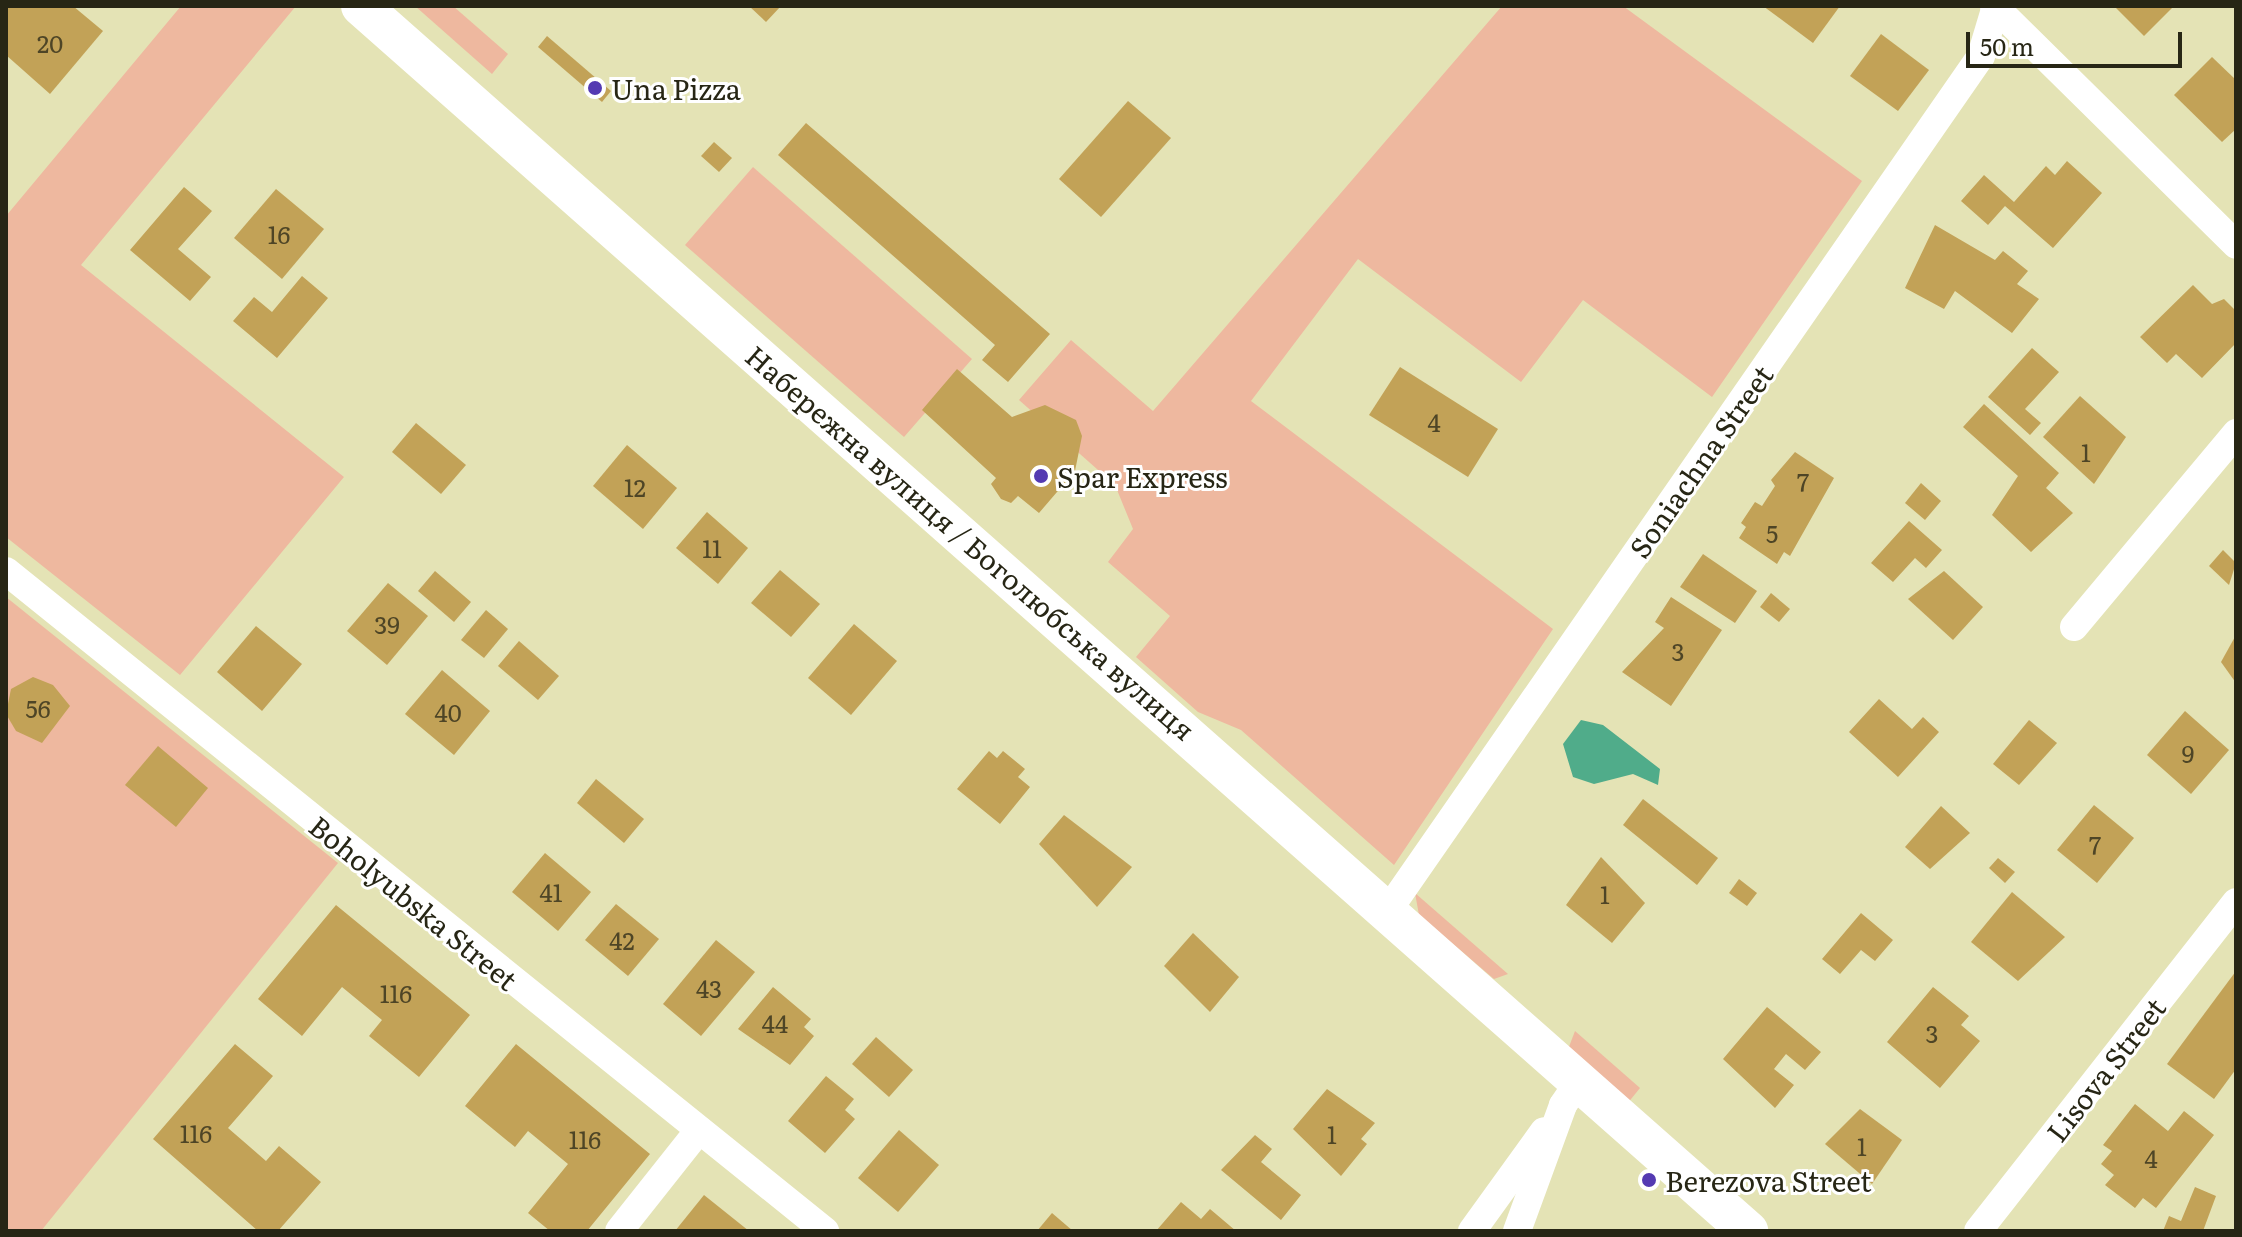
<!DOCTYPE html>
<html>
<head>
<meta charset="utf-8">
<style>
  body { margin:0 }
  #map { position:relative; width:2242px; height:1237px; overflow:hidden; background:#e4e3b5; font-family:Literata,serif }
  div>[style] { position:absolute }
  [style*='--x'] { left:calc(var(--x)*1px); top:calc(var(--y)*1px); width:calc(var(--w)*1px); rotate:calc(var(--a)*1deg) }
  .green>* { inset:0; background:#eeb89f }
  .water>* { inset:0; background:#50ac8a }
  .building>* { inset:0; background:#c2a257 }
  .street>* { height:28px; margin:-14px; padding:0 14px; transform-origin:14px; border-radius:14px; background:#fff }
  .secondary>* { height:40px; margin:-20px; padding:0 20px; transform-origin:20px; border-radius:20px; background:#fff }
  .dots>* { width:22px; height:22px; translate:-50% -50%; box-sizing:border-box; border:4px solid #fff; border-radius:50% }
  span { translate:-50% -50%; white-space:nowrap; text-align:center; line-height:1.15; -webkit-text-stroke:6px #fff; paint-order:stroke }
  .number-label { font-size:24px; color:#4e4526 }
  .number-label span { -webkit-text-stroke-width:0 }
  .poi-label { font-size:28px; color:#272615 }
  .left { translate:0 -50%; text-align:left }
  .street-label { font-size:28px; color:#272615 }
  .frame { position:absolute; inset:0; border:8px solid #272615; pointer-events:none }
  .scale { position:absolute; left:1966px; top:32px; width:216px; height:36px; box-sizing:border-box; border:4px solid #272615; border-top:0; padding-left:10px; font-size:24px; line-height:28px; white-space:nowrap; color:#272615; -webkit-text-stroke:6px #fff; paint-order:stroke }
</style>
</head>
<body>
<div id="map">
  <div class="green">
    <i style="clip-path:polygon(181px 6px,296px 6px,81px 265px,344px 477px,180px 675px,6px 537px,6px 216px)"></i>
    <i style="clip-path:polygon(415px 6px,453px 6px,508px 54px,492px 74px)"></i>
    <i style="clip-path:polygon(1502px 6px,1623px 6px,1862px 181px,1712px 397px,1583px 300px,1521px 382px,1358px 259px,1251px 401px,1553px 629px,1394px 865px,1241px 730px,1198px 712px,1136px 657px,1170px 616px,1108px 562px,1133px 529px,1115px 485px,1019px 400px,1071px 340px,1153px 411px)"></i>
    <i style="clip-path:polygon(753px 167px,972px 359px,904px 437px,685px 245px)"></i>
    <i style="clip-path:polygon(6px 597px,338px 863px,41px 1231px,6px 1231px)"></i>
    <i style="clip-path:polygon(1415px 893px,1508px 974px,1494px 979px,1419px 915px)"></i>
    <i style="clip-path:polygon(1575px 1031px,1640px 1088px,1627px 1104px,1567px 1052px)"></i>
  </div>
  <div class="water">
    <i style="clip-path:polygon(1581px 720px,1603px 725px,1660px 769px,1658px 785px,1633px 774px,1594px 784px,1573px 777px,1563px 744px)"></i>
  </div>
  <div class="building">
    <i style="clip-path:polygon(6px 6px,73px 6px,103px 31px,50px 94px,6px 55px)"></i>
    <i style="clip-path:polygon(749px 6px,781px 6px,766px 22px)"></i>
    <i style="clip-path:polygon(1763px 6px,1840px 6px,1813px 43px)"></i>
    <i style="clip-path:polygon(2114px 6px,2174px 6px,2144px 36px)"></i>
    <i style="clip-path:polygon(1881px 34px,1929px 70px,1898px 111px,1850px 76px)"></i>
    <i style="clip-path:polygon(547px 36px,611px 91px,602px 102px,538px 47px)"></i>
    <i style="clip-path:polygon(2212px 57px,2236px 80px,2236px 129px,2222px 142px,2174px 95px)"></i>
    <i style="clip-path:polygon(1128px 101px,1171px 138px,1101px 217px,1059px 179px)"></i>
    <i style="clip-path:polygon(806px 123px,1050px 334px,1008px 382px,982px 360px,995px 345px,778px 155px)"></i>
    <i style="clip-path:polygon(714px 142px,732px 158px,719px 172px,701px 156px)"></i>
    <i style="clip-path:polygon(2067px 161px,2102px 193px,2053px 248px,2005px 206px,1988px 225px,1961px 201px,1984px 175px,2014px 202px,2046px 166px,2055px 175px)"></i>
    <i style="clip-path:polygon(184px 187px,212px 211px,178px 249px,211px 277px,190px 301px,130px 250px)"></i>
    <i style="clip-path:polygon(276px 189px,324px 229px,282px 279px,234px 238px)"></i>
    <i style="clip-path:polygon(1935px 225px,1995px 260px,2003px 251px,2028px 271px,2017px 284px,2039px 299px,2012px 333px,1955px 291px,1944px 309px,1905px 288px)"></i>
    <i style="clip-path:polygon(302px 276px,328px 298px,277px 358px,233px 321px,254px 297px,272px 312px)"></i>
    <i style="clip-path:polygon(2193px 285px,2212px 304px,2224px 299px,2236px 311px,2236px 343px,2202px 378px,2176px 354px,2167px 363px,2140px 337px)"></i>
    <i style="clip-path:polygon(2032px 348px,2059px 372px,2025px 409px,2041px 423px,2030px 435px,1988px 397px)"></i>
    <i style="clip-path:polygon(1400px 367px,1498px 429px,1468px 477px,1369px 415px)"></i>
    <i style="clip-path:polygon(957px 369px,1012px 417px,1045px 405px,1076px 420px,1082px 436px,1075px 471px,1039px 513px,1018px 496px,1011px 503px,1001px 499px,991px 484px,996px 478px,922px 410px)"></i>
    <i style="clip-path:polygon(2080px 396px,2126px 437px,2094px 484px,2043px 437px)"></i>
    <i style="clip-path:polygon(1984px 404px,2059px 473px,2046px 488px,2073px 513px,2031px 552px,1992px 515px,2018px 476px,1963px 427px)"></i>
    <i style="clip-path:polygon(416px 423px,466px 465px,441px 494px,392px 452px)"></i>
    <i style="clip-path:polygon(627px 445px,677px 488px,643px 529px,593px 486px)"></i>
    <i style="clip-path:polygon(1795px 452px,1834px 478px,1790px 556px,1784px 552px,1777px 564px,1739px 538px,1746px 527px,1741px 523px,1755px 502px,1762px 506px,1775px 486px,1771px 480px)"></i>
    <i style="clip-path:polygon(1921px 483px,1941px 501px,1925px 520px,1905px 503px)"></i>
    <i style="clip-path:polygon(707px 512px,748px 548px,718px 584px,676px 548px)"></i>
    <i style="clip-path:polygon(1909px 521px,1942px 550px,1926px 568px,1915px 558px,1893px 582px,1871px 563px)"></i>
    <i style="clip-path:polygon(2223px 550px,2236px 563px,2229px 585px,2209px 566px)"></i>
    <i style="clip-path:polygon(1703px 554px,1757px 591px,1735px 623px,1680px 587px)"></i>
    <i style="clip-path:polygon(780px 570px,820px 604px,791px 637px,751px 603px)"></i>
    <i style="clip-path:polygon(435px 571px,471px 602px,454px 622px,418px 591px)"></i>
    <i style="clip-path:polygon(1944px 571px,1983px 607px,1953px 640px,1908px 599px)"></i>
    <i style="clip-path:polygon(388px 583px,428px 616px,387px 665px,347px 631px)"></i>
    <i style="clip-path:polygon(1771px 593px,1790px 609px,1779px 622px,1760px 607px)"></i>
    <i style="clip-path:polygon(1671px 597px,1722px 630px,1671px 706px,1622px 672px,1664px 628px,1655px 622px)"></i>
    <i style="clip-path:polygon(486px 610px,508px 629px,484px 658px,461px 640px)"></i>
    <i style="clip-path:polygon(854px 624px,897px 661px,851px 715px,808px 678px)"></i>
    <i style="clip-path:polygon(256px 626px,302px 664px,262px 711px,217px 672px)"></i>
    <i style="clip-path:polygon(2236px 635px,2236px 683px,2221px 662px)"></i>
    <i style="clip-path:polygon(519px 641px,559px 676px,538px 700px,498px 666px)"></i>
    <i style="clip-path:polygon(442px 670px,490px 711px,454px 755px,405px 714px)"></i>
    <i style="clip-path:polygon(33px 677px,53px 685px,70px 706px,42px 743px,16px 731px,6px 714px,11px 689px)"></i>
    <i style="clip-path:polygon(1879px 699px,1912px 729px,1923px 717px,1939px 732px,1898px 777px,1849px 732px)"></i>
    <i style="clip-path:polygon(2185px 711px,2229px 750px,2191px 794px,2147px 755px)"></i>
    <i style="clip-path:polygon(2029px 720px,2057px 743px,2019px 785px,1993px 764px)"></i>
    <i style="clip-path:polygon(158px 746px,208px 788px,176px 827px,125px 785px)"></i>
    <i style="clip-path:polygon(989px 751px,997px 758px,1003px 751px,1025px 769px,1018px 777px,1030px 787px,1000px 824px,957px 789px)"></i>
    <i style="clip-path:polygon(596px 779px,644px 819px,624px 843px,577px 803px)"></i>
    <i style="clip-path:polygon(1643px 799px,1718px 858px,1697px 885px,1623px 825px)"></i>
    <i style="clip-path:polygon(2094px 805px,2134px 838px,2097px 883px,2057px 850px)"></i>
    <i style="clip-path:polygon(1941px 806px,1970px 833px,1930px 869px,1905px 847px)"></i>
    <i style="clip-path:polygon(1064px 815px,1132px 867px,1097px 907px,1039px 844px)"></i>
    <i style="clip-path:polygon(545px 853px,591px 892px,558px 931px,512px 892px)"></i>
    <i style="clip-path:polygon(1601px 857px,1645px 903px,1612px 943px,1566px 905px)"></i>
    <i style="clip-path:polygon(1998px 858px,2015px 872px,2005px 883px,1989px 868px)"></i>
    <i style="clip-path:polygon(1739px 879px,1757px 893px,1747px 906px,1729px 893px)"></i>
    <i style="clip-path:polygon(2012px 892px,2065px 937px,2018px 981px,1971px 942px)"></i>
    <i style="clip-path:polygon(616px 904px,659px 939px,628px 976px,585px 940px)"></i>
    <i style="clip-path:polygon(336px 905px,470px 1015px,419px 1077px,369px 1036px,382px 1020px,342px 987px,302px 1036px,258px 999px)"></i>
    <i style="clip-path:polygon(1861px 913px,1893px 940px,1875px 961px,1861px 950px,1840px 974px,1822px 959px)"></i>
    <i style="clip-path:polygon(1193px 933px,1239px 977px,1210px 1012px,1164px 966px)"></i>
    <i style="clip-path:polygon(716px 940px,755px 972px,701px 1036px,663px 1004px)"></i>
    <i style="clip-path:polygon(2236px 971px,2236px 1069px,2214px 1099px,2167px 1064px)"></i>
    <i style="clip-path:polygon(773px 987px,811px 1019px,804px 1027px,814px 1036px,790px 1065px,738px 1029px)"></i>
    <i style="clip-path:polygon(1933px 987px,1969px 1016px,1961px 1025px,1980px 1041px,1940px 1088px,1887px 1042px)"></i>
    <i style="clip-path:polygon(1767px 1007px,1821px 1052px,1805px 1070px,1786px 1054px,1774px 1069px,1794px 1085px,1775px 1108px,1723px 1059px)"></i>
    <i style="clip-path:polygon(876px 1037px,913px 1070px,889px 1097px,852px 1064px)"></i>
    <i style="clip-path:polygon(235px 1044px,273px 1076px,228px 1128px,266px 1161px,279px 1146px,321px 1182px,278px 1231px,258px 1231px,153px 1139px)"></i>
    <i style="clip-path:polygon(516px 1044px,650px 1154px,587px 1231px,550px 1231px,528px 1213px,568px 1164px,528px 1131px,515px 1147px,465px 1106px)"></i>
    <i style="clip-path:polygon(826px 1076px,854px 1099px,845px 1110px,855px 1119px,825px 1153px,788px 1121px)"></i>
    <i style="clip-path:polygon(1327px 1089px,1375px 1123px,1361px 1139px,1367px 1144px,1341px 1176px,1293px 1129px)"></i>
    <i style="clip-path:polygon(2135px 1104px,2168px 1131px,2184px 1111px,2214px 1135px,2156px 1208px,2143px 1198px,2135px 1208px,2105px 1185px,2114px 1175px,2101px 1164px,2112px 1151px,2103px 1145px)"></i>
    <i style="clip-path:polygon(1860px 1109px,1902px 1140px,1872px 1184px,1825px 1144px)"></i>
    <i style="clip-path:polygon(899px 1130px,939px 1165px,898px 1212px,858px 1178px)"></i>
    <i style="clip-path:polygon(1255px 1135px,1272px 1149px,1261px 1162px,1301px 1195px,1281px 1220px,1221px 1170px)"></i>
    <i style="clip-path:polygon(2195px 1187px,2216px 1196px,2203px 1231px,2163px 1231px,2169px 1216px,2181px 1221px)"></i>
    <i style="clip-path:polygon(704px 1195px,749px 1231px,675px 1231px)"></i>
    <i style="clip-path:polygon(1181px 1202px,1201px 1219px,1210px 1209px,1236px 1231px,1156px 1231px)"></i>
    <i style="clip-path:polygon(1052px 1213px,1073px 1231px,1037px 1231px)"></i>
  </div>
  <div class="street">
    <i style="--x:1994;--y:6;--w:340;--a:44.6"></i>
    <i style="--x:6;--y:571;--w:1052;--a:38.86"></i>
    <i style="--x:2074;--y:627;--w:253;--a:-50.1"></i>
    <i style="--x:1389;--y:909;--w:1038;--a:-55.24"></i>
    <i style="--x:1981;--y:56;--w:52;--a:-73.3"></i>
    <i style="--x:619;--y:1231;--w:129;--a:-51.6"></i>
    <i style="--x:1472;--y:1231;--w:123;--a:-54.2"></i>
    <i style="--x:1517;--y:1231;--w:134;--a:-69.9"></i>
    <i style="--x:1563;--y:1105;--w:29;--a:-56"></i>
    <i style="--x:1978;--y:1231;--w:418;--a:-51.9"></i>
  </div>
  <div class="secondary">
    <i style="--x:361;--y:6;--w:1851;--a:41.45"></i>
  </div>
  <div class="dots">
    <i style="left:595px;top:88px;background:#543ab2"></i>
    <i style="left:1041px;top:476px;background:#543ab2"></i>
    <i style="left:1649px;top:1180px;background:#543ab2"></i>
  </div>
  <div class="number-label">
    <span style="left:50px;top:43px">20</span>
    <span style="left:279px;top:234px">16</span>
    <span style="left:1434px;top:422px">4</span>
    <span style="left:2086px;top:452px">1</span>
    <span style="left:1803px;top:481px">7</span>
    <span style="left:635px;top:487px">12</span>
    <span style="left:1772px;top:533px">5</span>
    <span style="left:712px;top:548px">11</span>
    <span style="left:387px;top:624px">39</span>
    <span style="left:1678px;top:651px">3</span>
    <span style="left:38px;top:708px">56</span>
    <span style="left:448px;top:712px">40</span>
    <span style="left:2188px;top:753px">9</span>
    <span style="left:2095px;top:844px">7</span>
    <span style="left:551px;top:892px">41</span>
    <span style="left:1605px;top:894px">1</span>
    <span style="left:622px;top:940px">42</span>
    <span style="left:709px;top:988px">43</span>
    <span style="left:396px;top:993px">116</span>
    <span style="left:775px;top:1023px">44</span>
    <span style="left:1932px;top:1033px">3</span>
    <span style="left:196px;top:1133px">116</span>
    <span style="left:1332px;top:1134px">1</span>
    <span style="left:585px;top:1139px">116</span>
    <span style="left:1862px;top:1146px">1</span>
    <span style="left:2151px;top:1158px">4</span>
  </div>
  <div class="poi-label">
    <span class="left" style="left:611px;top:88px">Una Pizza</span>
    <span class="left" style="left:1057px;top:476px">Spar Express</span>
    <span class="left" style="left:1665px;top:1180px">Berezova Street</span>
  </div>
  <div class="street-label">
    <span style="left:1700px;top:461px;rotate:-55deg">Soniachna Street</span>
    <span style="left:971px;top:542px;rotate:41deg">Набережна вулиця / Боголюбська вулиця</span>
    <span style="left:414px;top:902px;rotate:39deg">Boholyubska Street</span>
    <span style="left:2105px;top:1069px;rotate:-52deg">Lisova Street</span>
  </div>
  <div class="frame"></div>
  <div class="scale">50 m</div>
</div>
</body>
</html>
